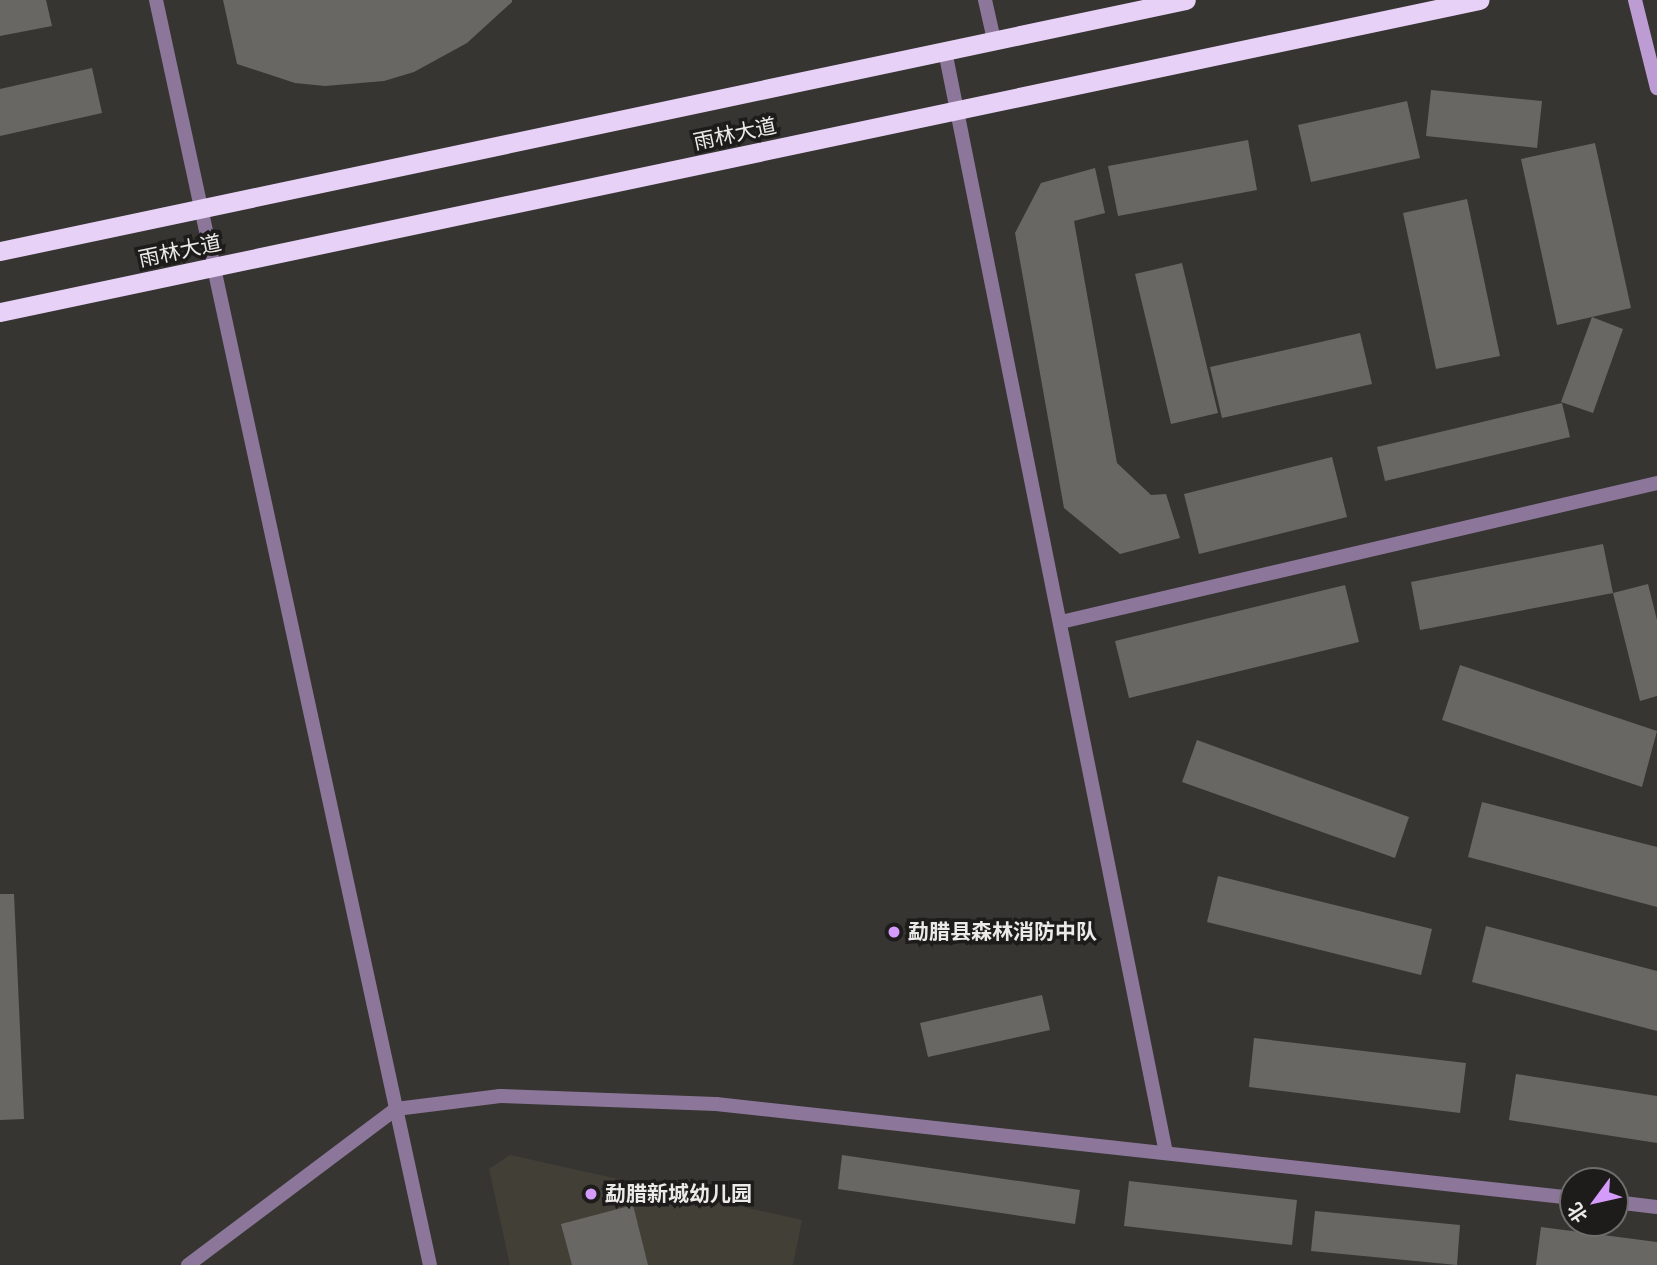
<!DOCTYPE html>
<html>
<head>
<meta charset="utf-8">
<style>
  body { margin:0 }
  #map { position:relative; width:1657px; height:1265px; overflow:hidden; background:#363531; font-family:Helvetica,"Noto Sans SC",sans-serif }
  div>[style] { position:absolute }
  [style*='--x'] { left:calc(var(--x)*1px); top:calc(var(--y)*1px); width:calc(var(--w)*1px); rotate:calc(var(--a)*1deg) }
  .built>* { inset:0; background:#423f37 }
  .building>* { inset:0; background:#686763 }
  .minor>* { height:14px; margin:-7px; padding:0 7px; transform-origin:7px; border-radius:7px; background:#8c779b }
  .tertiary>* { height:14px; margin:-7px; padding:0 7px; transform-origin:7px; border-radius:7px; background:#8c779b }
  .secondary>* { height:14px; margin:-7px; padding:0 7px; transform-origin:7px; border-radius:7px; background:#bd9cd4 }
  .trunk>* { height:19px; margin:-9.5px; padding:0 9.5px; transform-origin:9.5px; border-radius:9.5px; background:#e8d1f7 }
  .dots>* { width:19px; height:19px; translate:-50% -50%; box-sizing:border-box; border:4px solid #1d1c1b; border-radius:50% }
  span { translate:-50% -50%; white-space:nowrap; text-align:center; line-height:1.15; -webkit-text-stroke:7px #1d1c1b; paint-order:stroke }
  .street-label { font-size:21px; color:#ebeae8 }
  .poi-label { font-size:21px; color:#ebeae8; font-weight:700 }
  .left { translate:0 -50%; text-align:left }
  .north { position:absolute; left:1559px; top:1167px; width:70px; height:70px; box-sizing:border-box; background:#1d1c1b; border:2px solid #6f6e6d; border-radius:50%; rotate:237deg; font-size:19px; font-weight:700; line-height:28px; text-align:center; color:#ebeae8 }
  .north::after { content:''; display:block; margin:auto; width:24px; height:32px; background:#d59bfa; clip-path:polygon(50% 0,100% 100%,50% 72%,0 100%) }
</style>
</head>
<body>
<div id="map">
  <div class="built">
    <i style="clip-path:polygon(510px 1155px,802px 1220px,793px 1265px,510px 1265px,489px 1169px)"></i>
  </div>
  <div class="building">
    <i style="clip-path:polygon(0 0,46px 0,52px 26px,0 36px)"></i>
    <i style="clip-path:polygon(223px 0,512px 0,512px 2px,467px 43px,414px 72px,384px 81px,325px 86px,295px 83px,237px 64px)"></i>
    <i style="clip-path:polygon(92px 68px,102px 113px,0 136px,0 89px)"></i>
    <i style="clip-path:polygon(1431px 90px,1542px 101px,1537px 148px,1426px 136px)"></i>
    <i style="clip-path:polygon(1407px 101px,1420px 158px,1311px 182px,1298px 125px)"></i>
    <i style="clip-path:polygon(1248px 140px,1257px 190px,1118px 216px,1108px 166px)"></i>
    <i style="clip-path:polygon(1595px 143px,1631px 308px,1557px 325px,1521px 159px)"></i>
    <i style="clip-path:polygon(1095px 168px,1105px 213px,1074px 221px,1117px 463px,1151px 495px,1166px 494px,1180px 538px,1120px 554px,1064px 508px,1015px 233px,1041px 183px)"></i>
    <i style="clip-path:polygon(1467px 199px,1500px 356px,1436px 369px,1403px 213px)"></i>
    <i style="clip-path:polygon(1182px 263px,1218px 413px,1171px 424px,1135px 274px)"></i>
    <i style="clip-path:polygon(1592px 317px,1623px 329px,1593px 413px,1561px 402px)"></i>
    <i style="clip-path:polygon(1360px 333px,1372px 384px,1222px 418px,1210px 367px)"></i>
    <i style="clip-path:polygon(1562px 403px,1570px 437px,1385px 481px,1377px 447px)"></i>
    <i style="clip-path:polygon(1332px 457px,1347px 517px,1199px 554px,1184px 494px)"></i>
    <i style="clip-path:polygon(1603px 544px,1613px 593px,1420px 630px,1411px 582px)"></i>
    <i style="clip-path:polygon(1648px 584px,1657px 620px,1657px 696px,1640px 701px,1613px 593px)"></i>
    <i style="clip-path:polygon(1345px 585px,1359px 642px,1129px 698px,1115px 641px)"></i>
    <i style="clip-path:polygon(1460px 665px,1657px 731px,1642px 787px,1442px 720px)"></i>
    <i style="clip-path:polygon(1197px 740px,1409px 817px,1395px 858px,1182px 782px)"></i>
    <i style="clip-path:polygon(1482px 802px,1657px 847px,1657px 907px,1468px 857px)"></i>
    <i style="clip-path:polygon(1218px 876px,1432px 929px,1421px 975px,1207px 922px)"></i>
    <i style="clip-path:polygon(0 894px,14px 894px,24px 1119px,0 1120px)"></i>
    <i style="clip-path:polygon(1486px 926px,1657px 971px,1657px 1031px,1472px 982px)"></i>
    <i style="clip-path:polygon(1042px 995px,1050px 1030px,928px 1057px,920px 1023px)"></i>
    <i style="clip-path:polygon(1254px 1038px,1466px 1063px,1460px 1113px,1249px 1087px)"></i>
    <i style="clip-path:polygon(1516px 1074px,1657px 1096px,1657px 1143px,1509px 1120px)"></i>
    <i style="clip-path:polygon(842px 1155px,1080px 1190px,1075px 1224px,838px 1189px)"></i>
    <i style="clip-path:polygon(1129px 1181px,1297px 1200px,1292px 1245px,1124px 1226px)"></i>
    <i style="clip-path:polygon(633px 1205px,648px 1265px,572px 1265px,561px 1224px)"></i>
    <i style="clip-path:polygon(1315px 1211px,1460px 1225px,1457px 1265px,1311px 1251px)"></i>
    <i style="clip-path:polygon(1541px 1227px,1657px 1242px,1657px 1265px,1536px 1265px)"></i>
  </div>
  <div class="minor">
    <i style="--x:985;--y:0;--w:41;--a:77.3"></i>
    <i style="--x:945;--y:51;--w:1124;--a:78.66"></i>
    <i style="--x:1061;--y:622;--w:612;--a:-13.13"></i>
    <i style="--x:396;--y:1109;--w:105;--a:-7.1"></i>
    <i style="--x:500;--y:1096;--w:216;--a:2.1"></i>
    <i style="--x:716;--y:1104;--w:862;--a:6.26"></i>
    <i style="--x:1615;--y:1202;--w:42;--a:6.8"></i>
  </div>
  <div class="tertiary">
    <i style="--x:156;--y:0;--w:1294;--a:77.78"></i>
    <i style="--x:188;--y:1265;--w:260;--a:-36.9"></i>
  </div>
  <div class="secondary">
    <i style="--x:1635;--y:0;--w:91;--a:76"></i>
  </div>
  <div class="trunk">
    <i style="--x:0;--y:251;--w:1212;--a:-11.95"></i>
    <i style="--x:0;--y:312;--w:1512;--a:-11.91"></i>
  </div>
  <div class="dots">
    <i style="left:894px;top:932px;background:#d59bfa"></i>
    <i style="left:591px;top:1194px;background:#d59bfa"></i>
  </div>
  <div class="street-label">
    <span style="left:735px;top:134px;rotate:-12deg">雨林大道</span>
    <span style="left:180px;top:251px;rotate:-12deg">雨林大道</span>
  </div>
  <div class="poi-label">
    <span class="left" style="left:908px;top:932px">勐腊县森林消防中队</span>
    <span class="left" style="left:605px;top:1194px">勐腊新城幼儿园</span>
  </div>
  <div class="north">北</div>
</div>
</body>
</html>
